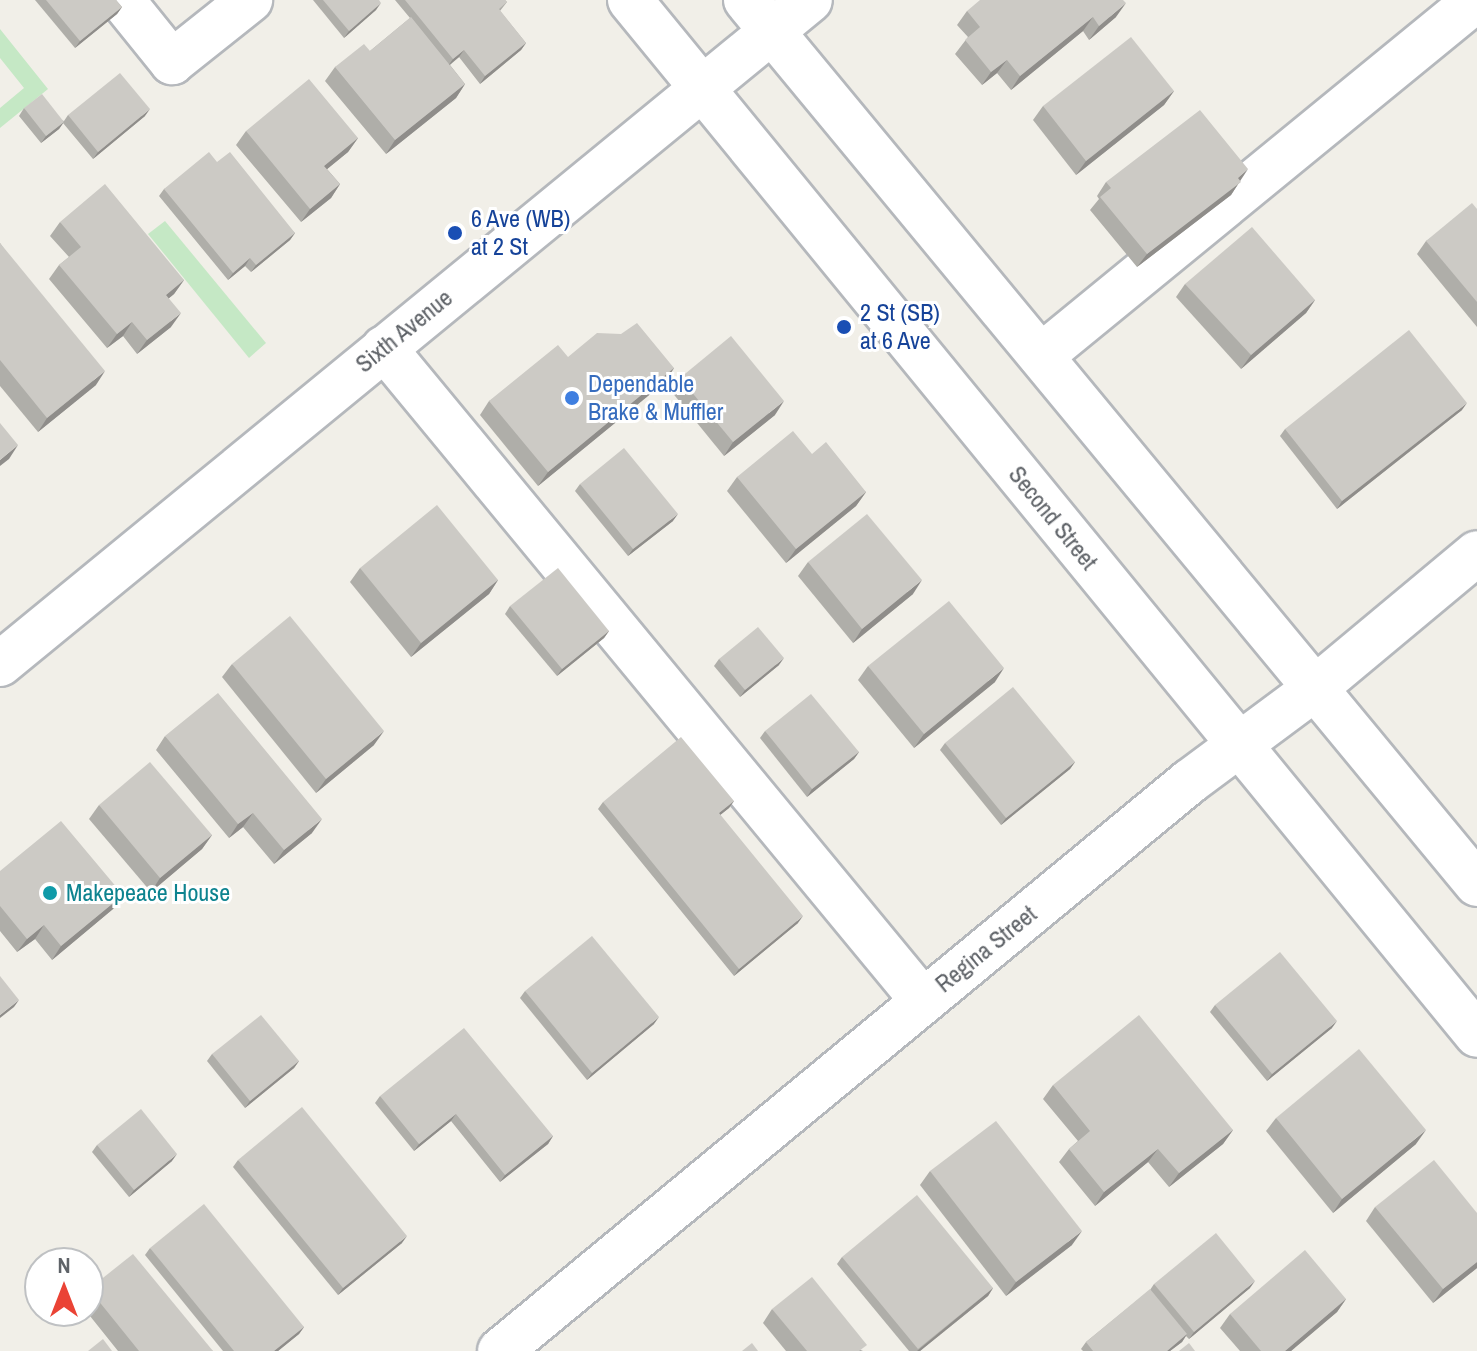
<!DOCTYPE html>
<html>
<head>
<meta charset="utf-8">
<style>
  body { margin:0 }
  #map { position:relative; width:1477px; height:1351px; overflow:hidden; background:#f1efe8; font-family:"Archivo Narrow",sans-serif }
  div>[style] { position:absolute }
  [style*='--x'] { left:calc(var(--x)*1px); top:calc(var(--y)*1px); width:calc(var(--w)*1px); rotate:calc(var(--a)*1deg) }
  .green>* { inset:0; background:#c5e8c5 }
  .roads { filter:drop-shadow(2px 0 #b5b8bc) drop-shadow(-2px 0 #b5b8bc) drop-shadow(0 2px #b5b8bc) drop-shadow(0 -2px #b5b8bc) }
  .minor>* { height:44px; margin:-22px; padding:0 22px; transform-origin:22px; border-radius:22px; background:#fff }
  .wall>* { inset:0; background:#afaea9 }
  .shaded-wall>* { inset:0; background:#8f8d8a }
  .building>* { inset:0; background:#cccac5 }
  .dots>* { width:22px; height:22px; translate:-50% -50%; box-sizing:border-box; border:4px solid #fff; border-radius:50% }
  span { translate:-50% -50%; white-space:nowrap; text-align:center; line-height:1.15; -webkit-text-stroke:6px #fff; paint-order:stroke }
  .transit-label { font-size:24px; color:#164399 }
  .left { translate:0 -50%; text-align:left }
  .street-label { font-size:24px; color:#5f6368 }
  .shop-label { font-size:24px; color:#366cbe }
  .culture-label { font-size:24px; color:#0d838f }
  .north { position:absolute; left:24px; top:1247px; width:80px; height:80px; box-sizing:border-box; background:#fff; border:2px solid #bfc1c3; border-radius:50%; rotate:0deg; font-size:22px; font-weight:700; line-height:32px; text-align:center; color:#5f6368 }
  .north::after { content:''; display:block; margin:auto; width:28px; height:36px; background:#ea4335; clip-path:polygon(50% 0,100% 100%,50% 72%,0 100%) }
</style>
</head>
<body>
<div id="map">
  <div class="green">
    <i style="clip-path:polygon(0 29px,48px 89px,0 128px,0 108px,24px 88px,0 58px)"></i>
    <i style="clip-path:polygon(165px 221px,266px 343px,249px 358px,148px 234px)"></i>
  </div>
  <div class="roads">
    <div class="minor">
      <i style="--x:122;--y:0;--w:80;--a:51.1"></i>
      <i style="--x:172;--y:62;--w:100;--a:-38.5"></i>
      <i style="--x:630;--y:0;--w:1337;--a:50.7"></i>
      <i style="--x:746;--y:0;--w:1147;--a:50.41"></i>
      <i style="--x:384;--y:348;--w:847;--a:50.46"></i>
      <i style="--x:1041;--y:356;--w:562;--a:-39.3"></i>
      <i style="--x:0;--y:664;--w:1047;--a:-39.34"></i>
      <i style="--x:500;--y:1351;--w:894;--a:-39.55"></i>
      <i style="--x:1189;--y:782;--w:156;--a:-36.6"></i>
      <i style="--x:1314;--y:689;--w:212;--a:-39.8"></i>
    </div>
  </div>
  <div class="wall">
    <i style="clip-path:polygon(35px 0,116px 0,122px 7px,117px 14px,75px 48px)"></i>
    <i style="clip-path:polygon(313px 0,379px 0,376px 10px,344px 38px)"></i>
    <i style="clip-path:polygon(395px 0,505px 0,507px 2px,500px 11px,526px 43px,521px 50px,480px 84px,459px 57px,450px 65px,465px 84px,456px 98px,386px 154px,325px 81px,335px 67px,370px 51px,410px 18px)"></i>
    <i style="clip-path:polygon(967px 11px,1116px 17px,1089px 40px,1083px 31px,1011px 90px,997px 73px,982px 85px,955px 54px,968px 37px,957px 25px)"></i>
    <i style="clip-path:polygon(1174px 91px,1164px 105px,1076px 175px,1033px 120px,1043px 106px)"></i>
    <i style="clip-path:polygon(24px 108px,64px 121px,68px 115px,145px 116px,93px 159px,63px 123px,59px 129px,41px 143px,19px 116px)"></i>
    <i style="clip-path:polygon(246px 131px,358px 138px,348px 152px,327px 169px,340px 184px,331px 198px,301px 222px,236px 145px)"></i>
    <i style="clip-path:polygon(217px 162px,295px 233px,290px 240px,251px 272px,245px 266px,228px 280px,159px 196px,164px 189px)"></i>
    <i style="clip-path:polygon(1240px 181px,1231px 195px,1137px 267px,1090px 210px,1099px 199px,1097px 196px,1106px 182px)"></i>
    <i style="clip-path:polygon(1477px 209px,1477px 327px,1417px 254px,1426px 241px)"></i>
    <i style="clip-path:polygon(60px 222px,184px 280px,174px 294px,169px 298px,171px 327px,137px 354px,123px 336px,107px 348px,49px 279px,59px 265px,69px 257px,50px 236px)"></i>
    <i style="clip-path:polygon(0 243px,96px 385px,38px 432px,0 386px)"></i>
    <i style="clip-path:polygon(1185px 284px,1315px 300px,1306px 313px,1241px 369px,1176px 297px)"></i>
    <i style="clip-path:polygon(568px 357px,674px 368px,665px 382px,538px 486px,480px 415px,489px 401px)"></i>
    <i style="clip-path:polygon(680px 378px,775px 415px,724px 456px,671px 391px)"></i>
    <i style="clip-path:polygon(1462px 410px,1337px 509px,1280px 436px,1285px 429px)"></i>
    <i style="clip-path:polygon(812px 454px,866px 492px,856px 506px,786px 563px,727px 491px,737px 477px)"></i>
    <i style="clip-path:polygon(580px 484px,673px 521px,628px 556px,575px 491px)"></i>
    <i style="clip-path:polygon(808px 562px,913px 594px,853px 643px,798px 576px)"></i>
    <i style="clip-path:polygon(360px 568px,498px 580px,489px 594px,411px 657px,350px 582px)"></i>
    <i style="clip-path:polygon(510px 606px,609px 631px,604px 638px,557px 676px,505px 614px)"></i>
    <i style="clip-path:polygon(719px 659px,779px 665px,740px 697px,714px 666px)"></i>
    <i style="clip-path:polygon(232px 664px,374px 745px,316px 793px,222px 677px)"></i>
    <i style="clip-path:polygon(868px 666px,995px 682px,914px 748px,858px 680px)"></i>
    <i style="clip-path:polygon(765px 731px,859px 752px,854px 759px,807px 797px,760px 738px)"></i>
    <i style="clip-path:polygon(165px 736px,312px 833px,274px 864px,243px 827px,229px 838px,156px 750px)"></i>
    <i style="clip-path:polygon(945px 743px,1075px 762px,1070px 769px,1001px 825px,940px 750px)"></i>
    <i style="clip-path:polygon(734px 801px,729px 808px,720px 815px,798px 923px,734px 976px,598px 809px,603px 802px)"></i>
    <i style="clip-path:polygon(99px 805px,212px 835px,202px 849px,151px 892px,89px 819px)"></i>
    <i style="clip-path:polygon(0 871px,123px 895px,113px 909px,52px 960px,35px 939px,17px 952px,0 931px)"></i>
    <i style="clip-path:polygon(525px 991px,654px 1024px,587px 1080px,520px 998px)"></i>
    <i style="clip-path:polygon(1215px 1005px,1332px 1028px,1267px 1081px,1210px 1012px)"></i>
    <i style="clip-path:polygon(212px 1054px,299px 1061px,294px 1068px,245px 1108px,207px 1061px)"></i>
    <i style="clip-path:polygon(1053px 1085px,1233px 1130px,1223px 1144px,1169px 1187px,1148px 1162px,1095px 1206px,1059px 1162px,1069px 1149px,1078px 1141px,1043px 1099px)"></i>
    <i style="clip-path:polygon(380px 1096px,553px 1136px,548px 1144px,500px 1182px,451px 1121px,414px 1151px,375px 1103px)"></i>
    <i style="clip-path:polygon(1276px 1118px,1416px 1144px,1333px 1213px,1266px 1131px)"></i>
    <i style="clip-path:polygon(97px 1145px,172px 1161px,129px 1197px,92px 1152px)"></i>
    <i style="clip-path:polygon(238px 1160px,402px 1243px,338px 1295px,233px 1167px)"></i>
    <i style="clip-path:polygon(930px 1171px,1072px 1245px,1006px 1296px,920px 1185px)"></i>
    <i style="clip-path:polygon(1375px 1207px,1477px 1213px,1477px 1268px,1433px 1303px,1366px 1221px)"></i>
    <i style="clip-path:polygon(150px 1248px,304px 1327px,299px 1334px,278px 1351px,223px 1351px,145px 1255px)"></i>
    <i style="clip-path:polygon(842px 1257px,993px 1288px,988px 1296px,920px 1351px,909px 1351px,837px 1264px)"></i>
    <i style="clip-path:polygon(1154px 1284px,1250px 1288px,1189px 1339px,1186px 1336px,1182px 1342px,1170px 1351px,1083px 1351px,1081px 1349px,1086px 1342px,1150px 1290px)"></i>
    <i style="clip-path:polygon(89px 1289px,213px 1351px,118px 1351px,86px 1311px,88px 1311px,88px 1291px)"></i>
    <i style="clip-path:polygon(1346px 1299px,1337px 1312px,1291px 1351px,1240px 1351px,1220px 1328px,1230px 1314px)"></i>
    <i style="clip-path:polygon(772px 1309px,863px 1351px,786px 1351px,763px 1323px)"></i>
  </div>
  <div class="shaded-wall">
    <i style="clip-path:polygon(381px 3px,376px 10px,344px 38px,349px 31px)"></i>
    <i style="clip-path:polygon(1126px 3px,1116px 17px,1089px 40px,1099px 26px)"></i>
    <i style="clip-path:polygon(122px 7px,117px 14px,75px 48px,80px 41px)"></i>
    <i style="clip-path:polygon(1093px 17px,1083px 31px,1011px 90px,1020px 76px)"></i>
    <i style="clip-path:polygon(526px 43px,521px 50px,480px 84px,485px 76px)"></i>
    <i style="clip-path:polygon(464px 50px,459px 57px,448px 66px,453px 59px)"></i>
    <i style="clip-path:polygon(1007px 60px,997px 73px,982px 85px,991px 72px)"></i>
    <i style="clip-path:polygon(465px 84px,456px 98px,386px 154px,395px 140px)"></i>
    <i style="clip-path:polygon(1174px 91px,1164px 105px,1076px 175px,1086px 161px)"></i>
    <i style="clip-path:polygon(150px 109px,145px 116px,93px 159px,98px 152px)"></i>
    <i style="clip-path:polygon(64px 122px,59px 129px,41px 143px,46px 136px)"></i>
    <i style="clip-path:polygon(358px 138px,348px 152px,315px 179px,324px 166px)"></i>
    <i style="clip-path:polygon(1248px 169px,1231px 195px,1137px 267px,1147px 254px)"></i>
    <i style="clip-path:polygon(340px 184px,331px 198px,301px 222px,310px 209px)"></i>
    <i style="clip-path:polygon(295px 233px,290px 240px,251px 272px,256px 265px)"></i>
    <i style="clip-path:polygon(250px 258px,245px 266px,228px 280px,233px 273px)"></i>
    <i style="clip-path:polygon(184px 280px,174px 294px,156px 309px,166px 295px)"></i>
    <i style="clip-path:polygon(1315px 300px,1306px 313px,1241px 369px,1251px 355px)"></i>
    <i style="clip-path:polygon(181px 313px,171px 327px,137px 354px,147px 340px)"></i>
    <i style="clip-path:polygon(132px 322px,123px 336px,107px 348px,117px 334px)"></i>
    <i style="clip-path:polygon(674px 368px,665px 382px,538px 486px,548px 472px)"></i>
    <i style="clip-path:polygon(105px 371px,96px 385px,38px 432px,47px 418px)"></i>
    <i style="clip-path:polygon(784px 401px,775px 415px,724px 456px,733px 442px)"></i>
    <i style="clip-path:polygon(1467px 403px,1462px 410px,1337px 509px,1342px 501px)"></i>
    <i style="clip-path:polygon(18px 445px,9px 459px,0 466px,0 460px)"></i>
    <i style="clip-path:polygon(866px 492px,856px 506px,786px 563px,796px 549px)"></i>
    <i style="clip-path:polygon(678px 514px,673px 521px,628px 556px,633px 549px)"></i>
    <i style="clip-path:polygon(498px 580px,489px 594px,411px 657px,421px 643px)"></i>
    <i style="clip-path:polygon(922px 580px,913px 594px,853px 643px,862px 629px)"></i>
    <i style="clip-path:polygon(609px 631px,604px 638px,557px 676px,562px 669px)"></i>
    <i style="clip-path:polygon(784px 658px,779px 665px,740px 697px,745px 690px)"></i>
    <i style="clip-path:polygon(1004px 668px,995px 682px,914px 748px,924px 734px)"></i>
    <i style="clip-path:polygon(384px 731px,374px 745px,316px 793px,326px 779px)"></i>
    <i style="clip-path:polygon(859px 752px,854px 759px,807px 797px,812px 789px)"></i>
    <i style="clip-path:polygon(1075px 762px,1070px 769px,1001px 825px,1006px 818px)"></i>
    <i style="clip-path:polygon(734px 801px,729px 808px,714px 820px,719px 813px)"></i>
    <i style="clip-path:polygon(253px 813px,243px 827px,229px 838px,238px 824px)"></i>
    <i style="clip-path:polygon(322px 819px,312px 833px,274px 864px,284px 850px)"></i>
    <i style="clip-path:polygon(212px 835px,202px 849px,151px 892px,160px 878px)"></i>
    <i style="clip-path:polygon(123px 895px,113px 909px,52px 960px,61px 946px)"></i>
    <i style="clip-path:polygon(803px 916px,798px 923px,734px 976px,739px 969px)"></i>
    <i style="clip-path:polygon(44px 925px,35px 939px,17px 952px,27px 939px)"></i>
    <i style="clip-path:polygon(19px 1000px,14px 1007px,0 1018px,0 1015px)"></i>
    <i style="clip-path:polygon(659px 1017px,654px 1024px,587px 1080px,592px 1073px)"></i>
    <i style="clip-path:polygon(1337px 1021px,1332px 1028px,1267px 1081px,1272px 1074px)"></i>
    <i style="clip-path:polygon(299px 1061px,294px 1068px,245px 1108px,250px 1101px)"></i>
    <i style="clip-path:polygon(456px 1114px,451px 1121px,414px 1151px,419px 1144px)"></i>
    <i style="clip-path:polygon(1233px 1130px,1223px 1144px,1169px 1187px,1179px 1173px)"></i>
    <i style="clip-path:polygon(1426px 1130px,1416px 1144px,1333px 1213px,1342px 1199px)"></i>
    <i style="clip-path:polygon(553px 1136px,548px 1144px,500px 1182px,505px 1175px)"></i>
    <i style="clip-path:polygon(1158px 1149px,1148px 1162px,1095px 1206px,1104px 1192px)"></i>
    <i style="clip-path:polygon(177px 1154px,172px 1161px,129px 1197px,134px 1190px)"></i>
    <i style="clip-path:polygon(1082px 1231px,1072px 1245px,1006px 1296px,1016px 1282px)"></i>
    <i style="clip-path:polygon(407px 1236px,402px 1243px,338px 1295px,343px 1288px)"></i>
    <i style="clip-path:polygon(1477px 1262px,1477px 1268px,1433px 1303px,1443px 1289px)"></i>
    <i style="clip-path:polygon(1255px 1281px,1250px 1288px,1189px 1339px,1194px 1332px)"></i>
    <i style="clip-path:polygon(993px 1288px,988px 1296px,920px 1351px,917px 1351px)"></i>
    <i style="clip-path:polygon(1346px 1299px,1337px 1312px,1291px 1351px,1285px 1351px)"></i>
    <i style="clip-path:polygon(304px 1327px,299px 1334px,278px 1351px,274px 1351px)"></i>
    <i style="clip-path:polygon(1187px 1334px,1182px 1342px,1170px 1351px,1167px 1351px)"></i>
  </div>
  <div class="building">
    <i style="clip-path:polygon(46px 0,116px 0,122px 7px,80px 41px)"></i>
    <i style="clip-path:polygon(323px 0,379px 0,381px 3px,349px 31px)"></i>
    <i style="clip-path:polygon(405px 0,505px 0,507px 2px,499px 9px,526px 43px,485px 76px,464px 50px,453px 59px)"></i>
    <i style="clip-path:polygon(980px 0,1123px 0,1126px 3px,1099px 26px,1093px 17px,1020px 76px,1007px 60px,991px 72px,965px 40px,980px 27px,967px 11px)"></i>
    <i style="clip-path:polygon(411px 17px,465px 84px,395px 140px,335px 67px,364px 44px,370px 51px)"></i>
    <i style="clip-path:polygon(1131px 37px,1174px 91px,1086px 161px,1043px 106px)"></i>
    <i style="clip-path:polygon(120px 73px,150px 109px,98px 152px,68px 115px)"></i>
    <i style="clip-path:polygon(309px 79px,358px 138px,324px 166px,340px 184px,310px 209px,246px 131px)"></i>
    <i style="clip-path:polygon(42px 94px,64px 122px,46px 136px,24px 108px)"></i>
    <i style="clip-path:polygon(1200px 110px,1248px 169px,1238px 178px,1241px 182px,1147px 254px,1100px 197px,1111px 188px,1106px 182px)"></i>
    <i style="clip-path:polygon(209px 152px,217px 162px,230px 152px,295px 233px,256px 265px,250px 258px,233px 273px,164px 189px)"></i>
    <i style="clip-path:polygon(105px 184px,184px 280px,166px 295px,181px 313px,147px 340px,132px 322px,117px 334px,59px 265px,81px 247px,60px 222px)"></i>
    <i style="clip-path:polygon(1472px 203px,1477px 209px,1477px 302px,1426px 241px)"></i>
    <i style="clip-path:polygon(1252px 227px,1315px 300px,1251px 355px,1185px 284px)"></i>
    <i style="clip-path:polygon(0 243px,105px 371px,47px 418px,0 360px)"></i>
    <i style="clip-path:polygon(637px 323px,674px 368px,548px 472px,489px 401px,558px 345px,568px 357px,597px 333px,621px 334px)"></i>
    <i style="clip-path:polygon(1409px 330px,1467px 403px,1342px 501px,1285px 429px)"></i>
    <i style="clip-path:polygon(731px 336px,784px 401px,733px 442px,680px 378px)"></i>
    <i style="clip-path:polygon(0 423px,18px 445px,0 460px)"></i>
    <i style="clip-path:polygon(793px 431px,812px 454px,826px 442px,866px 492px,796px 549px,737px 477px)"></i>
    <i style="clip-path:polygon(624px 448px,678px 514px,633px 549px,580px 484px)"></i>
    <i style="clip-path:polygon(437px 505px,498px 580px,421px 643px,360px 568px)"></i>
    <i style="clip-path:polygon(867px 514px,922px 580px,862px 629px,808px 562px)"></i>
    <i style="clip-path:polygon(558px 568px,609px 631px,562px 669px,510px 606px)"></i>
    <i style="clip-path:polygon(949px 601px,1004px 668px,924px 734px,868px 666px)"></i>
    <i style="clip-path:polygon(290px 616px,384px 731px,326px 779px,232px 664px)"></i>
    <i style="clip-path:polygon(758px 627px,784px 658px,745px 690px,719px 659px)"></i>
    <i style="clip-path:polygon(1013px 687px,1075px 762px,1006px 818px,945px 743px)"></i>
    <i style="clip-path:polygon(218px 693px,322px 819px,284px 850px,253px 813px,238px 824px,165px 736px)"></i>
    <i style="clip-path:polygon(811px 694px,859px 752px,812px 789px,765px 731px)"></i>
    <i style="clip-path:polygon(681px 737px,734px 801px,719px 813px,803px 916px,739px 969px,603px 802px)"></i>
    <i style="clip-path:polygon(150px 762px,212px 835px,160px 878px,99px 805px)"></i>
    <i style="clip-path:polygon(61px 821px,123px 895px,61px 946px,44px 925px,27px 939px,0 906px,0 871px)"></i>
    <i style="clip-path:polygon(592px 936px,659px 1017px,592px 1073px,525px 991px)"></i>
    <i style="clip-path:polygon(1280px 952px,1337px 1021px,1272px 1074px,1215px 1005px)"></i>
    <i style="clip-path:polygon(0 976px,19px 1000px,0 1015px)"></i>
    <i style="clip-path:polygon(261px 1015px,299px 1061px,250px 1101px,212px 1054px)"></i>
    <i style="clip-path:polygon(1139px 1015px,1233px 1130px,1179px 1173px,1158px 1149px,1104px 1192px,1069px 1149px,1090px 1131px,1053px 1085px)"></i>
    <i style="clip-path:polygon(464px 1028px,553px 1136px,505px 1175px,456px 1114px,419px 1144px,380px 1096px)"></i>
    <i style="clip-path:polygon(1359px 1049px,1426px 1130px,1342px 1199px,1276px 1118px)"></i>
    <i style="clip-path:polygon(302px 1107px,407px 1236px,343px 1288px,238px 1160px)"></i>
    <i style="clip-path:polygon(141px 1109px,177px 1154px,134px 1190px,97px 1145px)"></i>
    <i style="clip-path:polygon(996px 1121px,1082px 1231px,1016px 1282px,930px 1171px)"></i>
    <i style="clip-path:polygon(1434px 1160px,1477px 1213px,1477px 1262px,1443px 1289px,1375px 1207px)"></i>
    <i style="clip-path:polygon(917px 1195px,993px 1288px,918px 1349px,842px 1257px)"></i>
    <i style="clip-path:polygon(204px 1204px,304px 1327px,274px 1351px,234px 1351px,150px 1248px)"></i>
    <i style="clip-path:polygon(1216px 1233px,1255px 1281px,1194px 1332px,1154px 1284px)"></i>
    <i style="clip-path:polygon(1305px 1250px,1346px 1299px,1285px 1351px,1261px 1351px,1230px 1314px)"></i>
    <i style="clip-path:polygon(133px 1254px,213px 1351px,139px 1351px,89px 1289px)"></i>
    <i style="clip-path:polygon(812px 1277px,867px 1345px,859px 1351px,807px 1351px,772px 1309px)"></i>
    <i style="clip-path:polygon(1150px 1289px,1187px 1334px,1167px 1351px,1093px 1351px,1086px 1342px)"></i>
    <i style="clip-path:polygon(103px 1339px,112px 1351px,88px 1351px)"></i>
    <i style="clip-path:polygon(752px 1343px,758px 1351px,742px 1351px)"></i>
    <i style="clip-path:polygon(1189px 1343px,1195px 1351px,1179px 1351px)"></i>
  </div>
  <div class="dots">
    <i style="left:455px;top:233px;background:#1a4fb4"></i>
    <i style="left:844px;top:327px;background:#1a4fb4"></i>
    <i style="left:572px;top:398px;background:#3f7fe0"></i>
    <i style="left:50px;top:893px;background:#0f9aa8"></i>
  </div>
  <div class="transit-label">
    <span class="left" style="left:471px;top:233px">6 Ave (WB)<br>at 2 St</span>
    <span class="left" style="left:860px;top:327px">2 St (SB)<br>at 6 Ave</span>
  </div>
  <div class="street-label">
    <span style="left:404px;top:331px;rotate:-39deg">Sixth Avenue</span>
    <span style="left:1053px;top:518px;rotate:51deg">Second Street</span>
    <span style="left:986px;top:949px;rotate:-39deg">Regina Street</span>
  </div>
  <div class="shop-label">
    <span class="left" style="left:588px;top:398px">Dependable<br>Brake &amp; Muffler</span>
  </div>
  <div class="culture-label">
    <span class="left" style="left:66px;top:893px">Makepeace House</span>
  </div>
  <div class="north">N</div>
</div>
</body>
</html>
